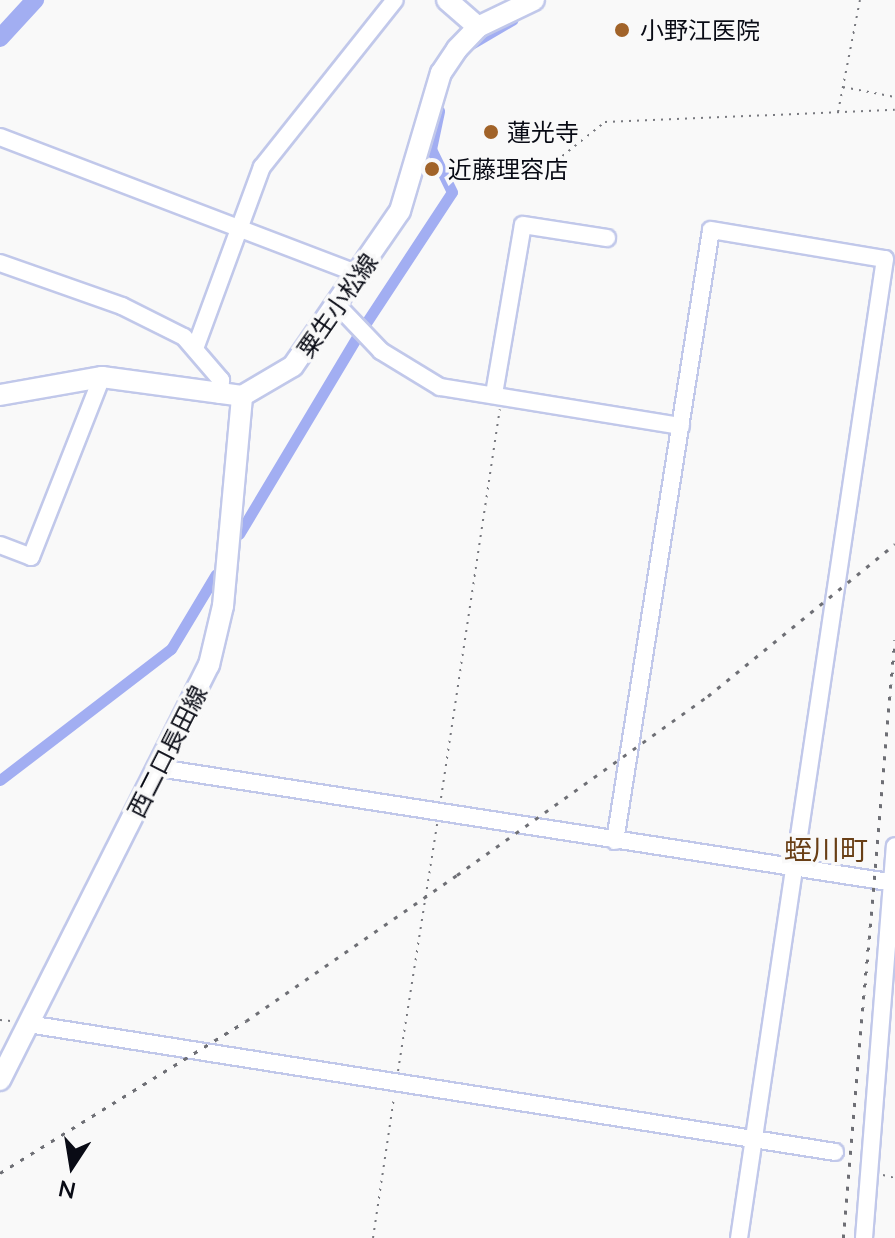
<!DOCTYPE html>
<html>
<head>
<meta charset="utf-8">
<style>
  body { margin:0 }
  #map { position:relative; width:895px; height:1238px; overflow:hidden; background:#f9f9f9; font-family:Lato,"Noto Sans JP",sans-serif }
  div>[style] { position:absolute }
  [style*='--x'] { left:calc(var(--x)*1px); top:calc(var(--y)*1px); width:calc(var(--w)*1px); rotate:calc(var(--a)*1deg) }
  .canal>* { height:11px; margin:-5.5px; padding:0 5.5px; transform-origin:5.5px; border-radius:5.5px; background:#a2aef2 }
  .river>* { height:18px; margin:-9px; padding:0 9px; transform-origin:9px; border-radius:9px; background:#a2aef2 }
  .path>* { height:2px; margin-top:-1px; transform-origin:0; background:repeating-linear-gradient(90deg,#78797f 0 2px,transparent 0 8px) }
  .roads { filter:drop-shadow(2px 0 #c1c8ea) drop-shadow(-2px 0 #c1c8ea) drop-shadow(0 2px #c1c8ea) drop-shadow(0 -2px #c1c8ea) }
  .minor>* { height:16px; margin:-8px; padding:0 8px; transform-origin:8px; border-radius:8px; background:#fff }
  .major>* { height:20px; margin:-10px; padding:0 10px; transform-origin:10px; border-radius:10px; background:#fff }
  .rail>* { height:3px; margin-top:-1.5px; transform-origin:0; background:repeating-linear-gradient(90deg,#6e6f75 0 4px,transparent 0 12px) }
  .dots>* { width:22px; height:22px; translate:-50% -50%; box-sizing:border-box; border:4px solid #f9f9f9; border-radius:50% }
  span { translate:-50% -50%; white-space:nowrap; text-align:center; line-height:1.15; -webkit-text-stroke:7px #f9f9f9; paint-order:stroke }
  .poi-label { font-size:24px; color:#090b15 }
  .left { translate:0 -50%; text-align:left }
  .street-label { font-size:24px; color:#090b15 }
  .quarter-label { font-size:28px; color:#693f16 }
  .north { position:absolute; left:32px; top:1126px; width:80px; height:80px; -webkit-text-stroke:6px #f9f9f9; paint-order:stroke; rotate:192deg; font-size:22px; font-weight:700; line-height:32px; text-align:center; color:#090b15 }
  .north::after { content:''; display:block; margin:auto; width:28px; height:36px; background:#090b15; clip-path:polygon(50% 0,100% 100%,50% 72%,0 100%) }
</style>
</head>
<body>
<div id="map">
  <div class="canal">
    <i style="--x:471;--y:44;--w:48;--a:-30.3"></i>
    <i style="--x:364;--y:326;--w:160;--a:-56.7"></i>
    <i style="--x:452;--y:192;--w:48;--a:-116"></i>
    <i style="--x:431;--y:149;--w:39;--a:-78"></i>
    <i style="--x:239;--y:534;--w:232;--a:-59.1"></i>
    <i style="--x:0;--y:780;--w:215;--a:-37.5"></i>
    <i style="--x:171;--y:649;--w:87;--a:-59"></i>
  </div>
  <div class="river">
    <i style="--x:0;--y:38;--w:52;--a:-47.4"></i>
  </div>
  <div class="path">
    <i style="--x:843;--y:87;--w:53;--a:10.9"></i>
    <i style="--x:838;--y:112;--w:114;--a:-78.9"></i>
    <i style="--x:556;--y:161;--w:63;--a:-38.5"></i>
    <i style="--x:605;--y:122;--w:290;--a:-2.4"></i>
    <i style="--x:441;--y:798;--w:393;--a:-81.4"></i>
    <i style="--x:0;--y:1020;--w:11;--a:5"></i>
    <i style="--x:398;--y:1071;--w:250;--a:-81"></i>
    <i style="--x:883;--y:1175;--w:12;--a:14"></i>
    <i style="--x:373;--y:1238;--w:143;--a:-81.5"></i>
  </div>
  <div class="roads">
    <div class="minor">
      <i style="--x:0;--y:137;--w:386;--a:20.9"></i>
      <i style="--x:0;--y:263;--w:129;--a:19.4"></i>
      <i style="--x:122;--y:306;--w:69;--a:26.6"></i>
      <i style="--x:184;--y:337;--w:57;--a:49.3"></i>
      <i style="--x:221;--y:380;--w:15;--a:94"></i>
      <i style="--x:339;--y:307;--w:61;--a:46.3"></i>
      <i style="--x:381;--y:351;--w:69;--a:31.4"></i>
      <i style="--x:440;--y:387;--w:244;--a:9.2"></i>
      <i style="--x:196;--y:346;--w:191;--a:-69.8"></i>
      <i style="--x:262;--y:167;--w:213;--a:-51.5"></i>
      <i style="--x:494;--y:394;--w:171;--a:-80.3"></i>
      <i style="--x:523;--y:225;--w:85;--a:8.8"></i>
      <i style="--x:0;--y:545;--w:33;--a:21"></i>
      <i style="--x:31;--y:557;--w:193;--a:-68.5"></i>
      <i style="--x:159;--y:768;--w:745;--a:8.88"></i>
      <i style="--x:615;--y:841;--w:618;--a:-81.07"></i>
      <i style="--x:711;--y:230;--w:176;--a:9.5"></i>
      <i style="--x:885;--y:259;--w:990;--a:98.48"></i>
      <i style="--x:28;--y:1024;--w:817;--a:9.01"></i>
      <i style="--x:864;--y:1238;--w:393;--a:-85.5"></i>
    </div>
    <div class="major">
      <i style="--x:447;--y:0;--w:41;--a:41.1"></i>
      <i style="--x:0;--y:395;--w:104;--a:-10"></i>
      <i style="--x:102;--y:377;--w:141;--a:7.7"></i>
      <i style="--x:242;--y:396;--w:59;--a:-30.5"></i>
      <i style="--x:293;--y:366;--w:188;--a:-55.4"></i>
      <i style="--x:400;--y:211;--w:144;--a:-73.5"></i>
      <i style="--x:441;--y:73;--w:29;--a:-56"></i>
      <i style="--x:457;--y:49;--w:30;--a:-46"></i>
      <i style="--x:478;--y:27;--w:62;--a:-25.7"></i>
      <i style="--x:0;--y:1080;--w:465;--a:-63.3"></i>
      <i style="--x:209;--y:665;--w:61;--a:-76.7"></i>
      <i style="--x:223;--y:606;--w:211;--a:-84.8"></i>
    </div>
  </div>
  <div class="rail">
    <i style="--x:0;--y:1173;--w:289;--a:-31.7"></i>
    <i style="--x:246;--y:1021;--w:257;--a:-34.7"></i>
    <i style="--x:457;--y:875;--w:308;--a:-35.5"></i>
    <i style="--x:708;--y:696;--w:241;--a:-39.1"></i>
    <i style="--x:843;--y:1238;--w:601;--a:-85.04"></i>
  </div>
  <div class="dots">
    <i style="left:622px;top:30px;background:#a16329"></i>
    <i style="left:491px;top:132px;background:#a16329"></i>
    <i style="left:432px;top:169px;background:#a16329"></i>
  </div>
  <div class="poi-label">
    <span class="left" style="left:640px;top:30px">小野江医院</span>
    <span class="left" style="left:507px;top:132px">蓮光寺</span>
    <span class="left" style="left:448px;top:169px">近藤理容店</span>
  </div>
  <div class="street-label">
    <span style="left:337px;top:305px;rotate:-55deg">粟生小松線</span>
    <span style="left:167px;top:751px;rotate:-63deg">西二口長田線</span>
  </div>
  <div class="quarter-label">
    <span style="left:826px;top:849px">蛭川町</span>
  </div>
  <div class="north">N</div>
</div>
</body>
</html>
